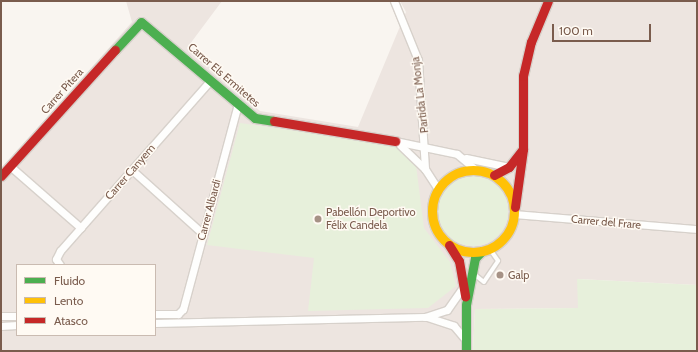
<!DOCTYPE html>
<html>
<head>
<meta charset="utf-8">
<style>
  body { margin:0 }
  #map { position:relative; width:698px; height:352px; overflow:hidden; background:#f9f5f0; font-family:Cabin,sans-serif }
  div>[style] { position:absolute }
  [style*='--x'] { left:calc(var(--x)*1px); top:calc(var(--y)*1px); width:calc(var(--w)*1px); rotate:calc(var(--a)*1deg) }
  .industrial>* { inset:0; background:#ede5e0 }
  .green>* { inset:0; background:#e7f0db }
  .round { border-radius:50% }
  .roads { filter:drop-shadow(1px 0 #d7d1cb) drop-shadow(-1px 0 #d7d1cb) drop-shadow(0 1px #d7d1cb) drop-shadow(0 -1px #d7d1cb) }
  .lane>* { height:3.5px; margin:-1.75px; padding:0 1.75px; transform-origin:1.75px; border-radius:1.75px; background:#fefefd }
  .street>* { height:7px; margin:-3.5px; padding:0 3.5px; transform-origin:3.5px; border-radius:3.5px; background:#fefefd }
  .fast>* { height:9px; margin:-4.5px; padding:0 4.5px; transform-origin:4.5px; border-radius:4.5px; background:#4caf50 }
  .slow>* { height:9px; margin:-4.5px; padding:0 4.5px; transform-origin:4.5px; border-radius:4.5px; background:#ffc107 }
  .slow>.ring { margin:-4.5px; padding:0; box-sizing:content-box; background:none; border:9px solid #ffc107; border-radius:50% }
  .jam>* { height:9px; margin:-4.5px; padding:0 4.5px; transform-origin:4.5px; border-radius:4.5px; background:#c62828 }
  .dots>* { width:11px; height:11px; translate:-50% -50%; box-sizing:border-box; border:2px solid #fffaf3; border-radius:50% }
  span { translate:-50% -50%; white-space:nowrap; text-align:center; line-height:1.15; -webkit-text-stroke:3px #fffaf3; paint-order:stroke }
  .street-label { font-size:11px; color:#7a5c4d }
  .poi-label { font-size:11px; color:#7a5c4d }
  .left { translate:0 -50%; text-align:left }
  .frame { position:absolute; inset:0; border:2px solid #7a5c4d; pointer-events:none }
  .legend { position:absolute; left:16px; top:264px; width:140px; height:72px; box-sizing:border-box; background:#fffaf3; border:1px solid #cabbb1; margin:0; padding:5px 7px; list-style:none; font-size:12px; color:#7a5c4d }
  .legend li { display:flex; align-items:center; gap:8px; height:20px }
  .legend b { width:20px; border:1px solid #cabbb1 }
  .scale { position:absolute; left:552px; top:24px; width:99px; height:18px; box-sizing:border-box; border:2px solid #7a5c4d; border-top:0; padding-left:5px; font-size:12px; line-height:14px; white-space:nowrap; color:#7a5c4d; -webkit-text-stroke:3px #fffaf3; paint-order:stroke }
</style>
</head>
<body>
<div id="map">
  <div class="industrial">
    <i style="clip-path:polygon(evenodd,126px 1px,222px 1px,187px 48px,260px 111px,358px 127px,406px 12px,400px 1px,697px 1px,697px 285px,578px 279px,579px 308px,475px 309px,473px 351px,1px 351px,1px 169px,132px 22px,126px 1px,17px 265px,155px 265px,155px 335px,17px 335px,17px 265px)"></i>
  </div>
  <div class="green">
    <i style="clip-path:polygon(240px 123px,395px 145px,409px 155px,416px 165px,424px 228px,450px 262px,456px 286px,428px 308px,308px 311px,314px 258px,207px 245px)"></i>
    <i class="round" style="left:438px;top:176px;width:70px;height:70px"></i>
    <i style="clip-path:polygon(577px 279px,697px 285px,697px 351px,473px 351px,475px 309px,578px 308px)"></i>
  </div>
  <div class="roads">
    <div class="lane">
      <i style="--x:473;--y:273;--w:14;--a:39"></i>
      <i style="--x:484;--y:282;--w:25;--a:-56"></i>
      <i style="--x:498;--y:261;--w:16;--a:-125"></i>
    </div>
    <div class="street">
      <i style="--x:394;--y:1;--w:64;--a:67.9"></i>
      <i style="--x:418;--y:60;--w:109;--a:86.3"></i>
      <i style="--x:395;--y:141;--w:63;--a:11.8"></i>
      <i style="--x:457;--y:154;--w:25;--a:40"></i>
      <i style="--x:400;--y:145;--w:35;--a:44"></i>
      <i style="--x:425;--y:169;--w:24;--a:57"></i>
      <i style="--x:466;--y:158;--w:44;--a:11.8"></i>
      <i style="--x:10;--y:166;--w:94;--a:41.1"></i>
      <i style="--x:132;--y:170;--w:94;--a:42"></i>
      <i style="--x:514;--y:214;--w:184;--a:4.7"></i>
      <i style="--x:60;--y:265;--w:7;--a:-124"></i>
      <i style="--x:56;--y:259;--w:9;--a:-63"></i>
      <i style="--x:60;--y:251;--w:228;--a:-48.6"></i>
      <i style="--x:155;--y:314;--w:23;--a:0"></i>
      <i style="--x:178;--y:314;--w:7;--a:-45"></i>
      <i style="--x:183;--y:309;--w:212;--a:-75"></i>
      <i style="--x:1;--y:316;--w:16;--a:0"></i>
      <i style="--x:427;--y:317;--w:28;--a:18"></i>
      <i style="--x:454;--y:326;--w:17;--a:50"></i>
      <i style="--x:155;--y:323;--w:270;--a:-1.3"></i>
      <i style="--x:425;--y:317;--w:23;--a:-18"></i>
      <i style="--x:447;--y:310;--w:28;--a:-55"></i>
      <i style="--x:1;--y:326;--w:16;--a:-4"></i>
    </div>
    <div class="fast">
      <i style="--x:115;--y:50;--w:38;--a:-47"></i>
      <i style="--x:141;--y:22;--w:149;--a:40.1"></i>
      <i style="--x:255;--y:118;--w:19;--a:9"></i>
      <i style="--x:466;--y:351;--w:46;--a:-90"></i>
      <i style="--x:466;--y:305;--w:48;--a:-79.2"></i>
      <i style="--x:475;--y:258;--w:10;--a:-45"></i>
    </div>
    <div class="slow">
      <i class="ring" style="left:432px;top:170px;width:73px;height:73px"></i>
    </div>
    <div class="jam">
      <i style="--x:274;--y:121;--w:123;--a:9.4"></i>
      <i style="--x:494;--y:175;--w:17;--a:-28"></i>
      <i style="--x:509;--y:167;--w:23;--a:-52"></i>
      <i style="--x:1;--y:176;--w:170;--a:-47.9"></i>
      <i style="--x:515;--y:207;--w:59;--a:-82.1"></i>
      <i style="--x:523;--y:149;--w:73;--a:-90"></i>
      <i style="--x:523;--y:76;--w:35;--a:-77"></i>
      <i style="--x:531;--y:42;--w:44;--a:-67.5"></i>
      <i style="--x:449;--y:245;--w:19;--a:58"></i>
      <i style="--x:459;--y:261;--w:36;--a:80"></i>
    </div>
  </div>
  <div class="dots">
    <i style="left:318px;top:219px;background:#a69286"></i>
    <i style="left:500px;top:275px;background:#a69286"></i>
  </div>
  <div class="street-label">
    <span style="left:224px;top:75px;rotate:41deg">Carrer Els Ermitetes</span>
    <span style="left:62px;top:91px;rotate:-48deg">Carrer Pitera</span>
    <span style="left:420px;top:95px;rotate:-97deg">Partida La Monja</span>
    <span style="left:130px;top:172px;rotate:-49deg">Carrer Canyem</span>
    <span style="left:209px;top:210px;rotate:-75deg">Carrer Albardi</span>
    <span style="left:606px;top:222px;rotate:5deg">Carrer del Frare</span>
  </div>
  <div class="poi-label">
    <span class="left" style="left:326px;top:219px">Pabellón Deportivo<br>Félix Candela</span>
    <span class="left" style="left:508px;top:275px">Galp</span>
  </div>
  <div class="frame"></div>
  <ul class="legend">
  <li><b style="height:5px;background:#4caf50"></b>Fluido</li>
  <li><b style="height:5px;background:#ffc107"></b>Lento</li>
  <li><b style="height:5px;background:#c62828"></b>Atasco</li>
  </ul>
  <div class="scale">100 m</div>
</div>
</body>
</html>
